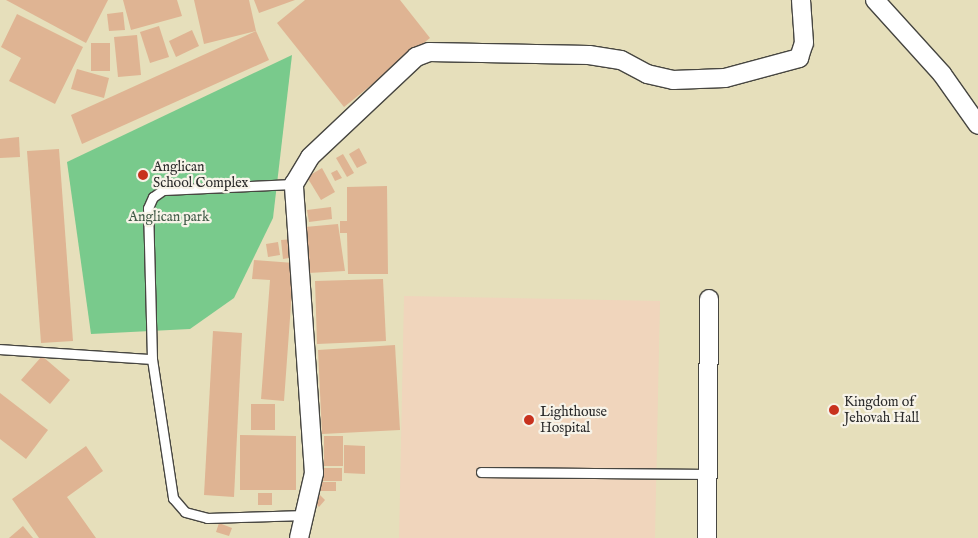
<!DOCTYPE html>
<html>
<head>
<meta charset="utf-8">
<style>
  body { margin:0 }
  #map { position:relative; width:978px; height:538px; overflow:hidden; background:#e6dfbb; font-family:"IM FELL English",serif }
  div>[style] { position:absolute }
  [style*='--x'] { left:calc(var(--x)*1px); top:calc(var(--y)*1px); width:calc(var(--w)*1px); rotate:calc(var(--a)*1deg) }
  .built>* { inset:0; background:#f0d5bc }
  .green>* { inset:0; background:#79ca8c }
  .building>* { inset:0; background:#dfb493 }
  .roads { filter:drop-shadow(1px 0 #474641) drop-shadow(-1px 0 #474641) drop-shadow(0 1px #474641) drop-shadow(0 -1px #474641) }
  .lane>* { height:9px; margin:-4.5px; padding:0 4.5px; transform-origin:4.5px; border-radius:4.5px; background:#fff }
  .street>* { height:18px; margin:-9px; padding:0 9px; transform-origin:9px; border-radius:9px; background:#fff }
  .dots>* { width:14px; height:14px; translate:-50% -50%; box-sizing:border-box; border:2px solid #f7f3e8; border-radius:50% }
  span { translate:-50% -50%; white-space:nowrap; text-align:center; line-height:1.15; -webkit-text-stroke:4.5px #f7f3e8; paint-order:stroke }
  .poi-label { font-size:14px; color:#2b2b2b }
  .left { translate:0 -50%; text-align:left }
  .park-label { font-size:14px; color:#425b48 }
</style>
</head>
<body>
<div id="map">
  <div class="built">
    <i style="clip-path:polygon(404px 296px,660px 301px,655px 538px,399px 538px)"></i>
  </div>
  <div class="green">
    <i style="clip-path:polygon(292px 55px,273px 218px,234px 298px,190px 329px,91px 334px,67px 162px)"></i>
  </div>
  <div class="building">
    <i style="clip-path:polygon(6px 0,108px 0,86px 43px)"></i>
    <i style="clip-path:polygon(123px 0,177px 0,182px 16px,131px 30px)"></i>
    <i style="clip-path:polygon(194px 0,249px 0,256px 31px,204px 44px)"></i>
    <i style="clip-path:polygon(254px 0,295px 0,259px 13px)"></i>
    <i style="clip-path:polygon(305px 0,400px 0,430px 38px,344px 107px,277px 23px)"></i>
    <i style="clip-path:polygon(123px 12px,125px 30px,109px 31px,107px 14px)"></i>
    <i style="clip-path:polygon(17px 14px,83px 47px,55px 104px,9px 81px,21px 58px,1px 47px)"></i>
    <i style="clip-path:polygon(159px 26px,169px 57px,150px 63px,140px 32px)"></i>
    <i style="clip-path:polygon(192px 30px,199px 46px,176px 57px,169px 41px)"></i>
    <i style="clip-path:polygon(256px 31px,269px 60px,82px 144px,71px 115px)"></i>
    <i style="clip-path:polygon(137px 35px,141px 75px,118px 77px,114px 37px)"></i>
    <i style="clip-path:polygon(91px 43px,110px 43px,110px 71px,91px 71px)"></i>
    <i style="clip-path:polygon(77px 69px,109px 78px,104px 98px,71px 89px)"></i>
    <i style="clip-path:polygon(19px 137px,20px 157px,0 158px,0 139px)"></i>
    <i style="clip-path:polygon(359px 148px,367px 163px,357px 168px,349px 154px)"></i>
    <i style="clip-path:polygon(59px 149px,73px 341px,41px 343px,27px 151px)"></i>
    <i style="clip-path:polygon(343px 154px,354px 173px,347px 177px,336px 158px)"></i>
    <i style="clip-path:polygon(322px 168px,335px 192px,321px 200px,307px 177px)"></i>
    <i style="clip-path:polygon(337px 170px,342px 178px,335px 181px,331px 173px)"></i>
    <i style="clip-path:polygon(387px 186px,388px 274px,348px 274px,347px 233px,340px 233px,340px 221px,347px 221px,347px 187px)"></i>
    <i style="clip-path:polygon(331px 207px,332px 219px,309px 222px,307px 210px)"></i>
    <i style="clip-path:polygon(338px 224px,345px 271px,308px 273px,305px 227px)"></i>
    <i style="clip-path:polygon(293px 239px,295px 257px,283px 259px,281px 240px)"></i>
    <i style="clip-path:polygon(278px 242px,280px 255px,268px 257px,266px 244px)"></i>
    <i style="clip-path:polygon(254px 260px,294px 263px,284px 401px,261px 399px,270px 280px,252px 279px)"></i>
    <i style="clip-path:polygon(383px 279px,386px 341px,317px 344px,315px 281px)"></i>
    <i style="clip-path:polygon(213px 331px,242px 333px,234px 497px,204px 495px)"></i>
    <i style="clip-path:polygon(395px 345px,400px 430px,322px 434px,318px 350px)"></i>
    <i style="clip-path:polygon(42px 356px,70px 380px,50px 404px,21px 380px)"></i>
    <i style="clip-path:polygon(0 393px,48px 430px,26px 459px,0 439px)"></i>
    <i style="clip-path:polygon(251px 404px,275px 404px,275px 430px,251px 430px)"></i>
    <i style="clip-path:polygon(240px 435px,296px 436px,296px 490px,240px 490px)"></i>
    <i style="clip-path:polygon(324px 436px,343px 436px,343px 466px,324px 466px)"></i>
    <i style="clip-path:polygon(344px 445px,365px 446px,365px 474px,344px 473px)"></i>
    <i style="clip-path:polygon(86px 446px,103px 471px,67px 497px,96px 538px,39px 538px,12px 499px)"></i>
    <i style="clip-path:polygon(321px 468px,342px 468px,342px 481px,321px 481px)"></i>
    <i style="clip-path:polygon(319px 482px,336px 482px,336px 491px,319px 491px)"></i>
    <i style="clip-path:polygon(258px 493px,272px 493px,272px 505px,258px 505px)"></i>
    <i style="clip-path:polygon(320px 495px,325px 500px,319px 507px,314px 502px)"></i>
    <i style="clip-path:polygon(219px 523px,232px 528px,229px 536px,216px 532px)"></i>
    <i style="clip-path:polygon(23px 526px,33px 538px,9px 538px)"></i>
  </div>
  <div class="roads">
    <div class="lane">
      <i style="--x:0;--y:349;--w:152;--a:3.8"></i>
      <i style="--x:152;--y:359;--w:141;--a:81.4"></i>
      <i style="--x:173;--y:498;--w:18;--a:49"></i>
      <i style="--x:185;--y:512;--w:23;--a:15"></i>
      <i style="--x:207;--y:518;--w:99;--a:-1.7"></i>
      <i style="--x:152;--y:359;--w:151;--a:-91.5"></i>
      <i style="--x:148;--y:208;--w:12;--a:-66"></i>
      <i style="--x:153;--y:197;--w:12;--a:-35"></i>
      <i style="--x:163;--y:190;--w:131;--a:-2.6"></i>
      <i style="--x:481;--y:472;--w:226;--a:0.5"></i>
    </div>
    <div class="street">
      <i style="--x:875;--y:0;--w:100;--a:47.8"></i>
      <i style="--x:942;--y:74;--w:62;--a:54.8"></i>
      <i style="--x:299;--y:538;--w:67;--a:-77"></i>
      <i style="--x:314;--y:473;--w:290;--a:-94"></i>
      <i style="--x:294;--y:184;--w:31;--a:-59"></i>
      <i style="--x:310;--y:157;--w:146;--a:-43.3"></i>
      <i style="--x:416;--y:57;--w:14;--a:-21"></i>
      <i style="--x:429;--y:52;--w:160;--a:1.1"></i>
      <i style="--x:589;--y:55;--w:32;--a:9"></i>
      <i style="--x:621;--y:60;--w:30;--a:28"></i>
      <i style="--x:647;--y:74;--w:27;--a:13"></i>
      <i style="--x:673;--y:80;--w:52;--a:-2.2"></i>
      <i style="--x:725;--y:78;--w:77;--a:-15.1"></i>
      <i style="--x:799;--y:58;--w:16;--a:-72"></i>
      <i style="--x:804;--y:43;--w:43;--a:-94"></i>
      <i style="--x:707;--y:538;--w:239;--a:-89.5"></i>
    </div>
  </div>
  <div class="dots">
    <i style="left:143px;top:175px;background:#c8321e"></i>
    <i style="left:834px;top:410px;background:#c8321e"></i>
    <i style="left:529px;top:420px;background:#c8321e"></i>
  </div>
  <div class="poi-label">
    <span class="left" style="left:153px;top:175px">Anglican<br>School Complex</span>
    <span class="left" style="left:844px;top:410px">Kingdom of<br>Jehovah Hall</span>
    <span class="left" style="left:540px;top:420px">Lighthouse<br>Hospital</span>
  </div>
  <div class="park-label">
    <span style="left:169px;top:217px">Anglican park</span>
  </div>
</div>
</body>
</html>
